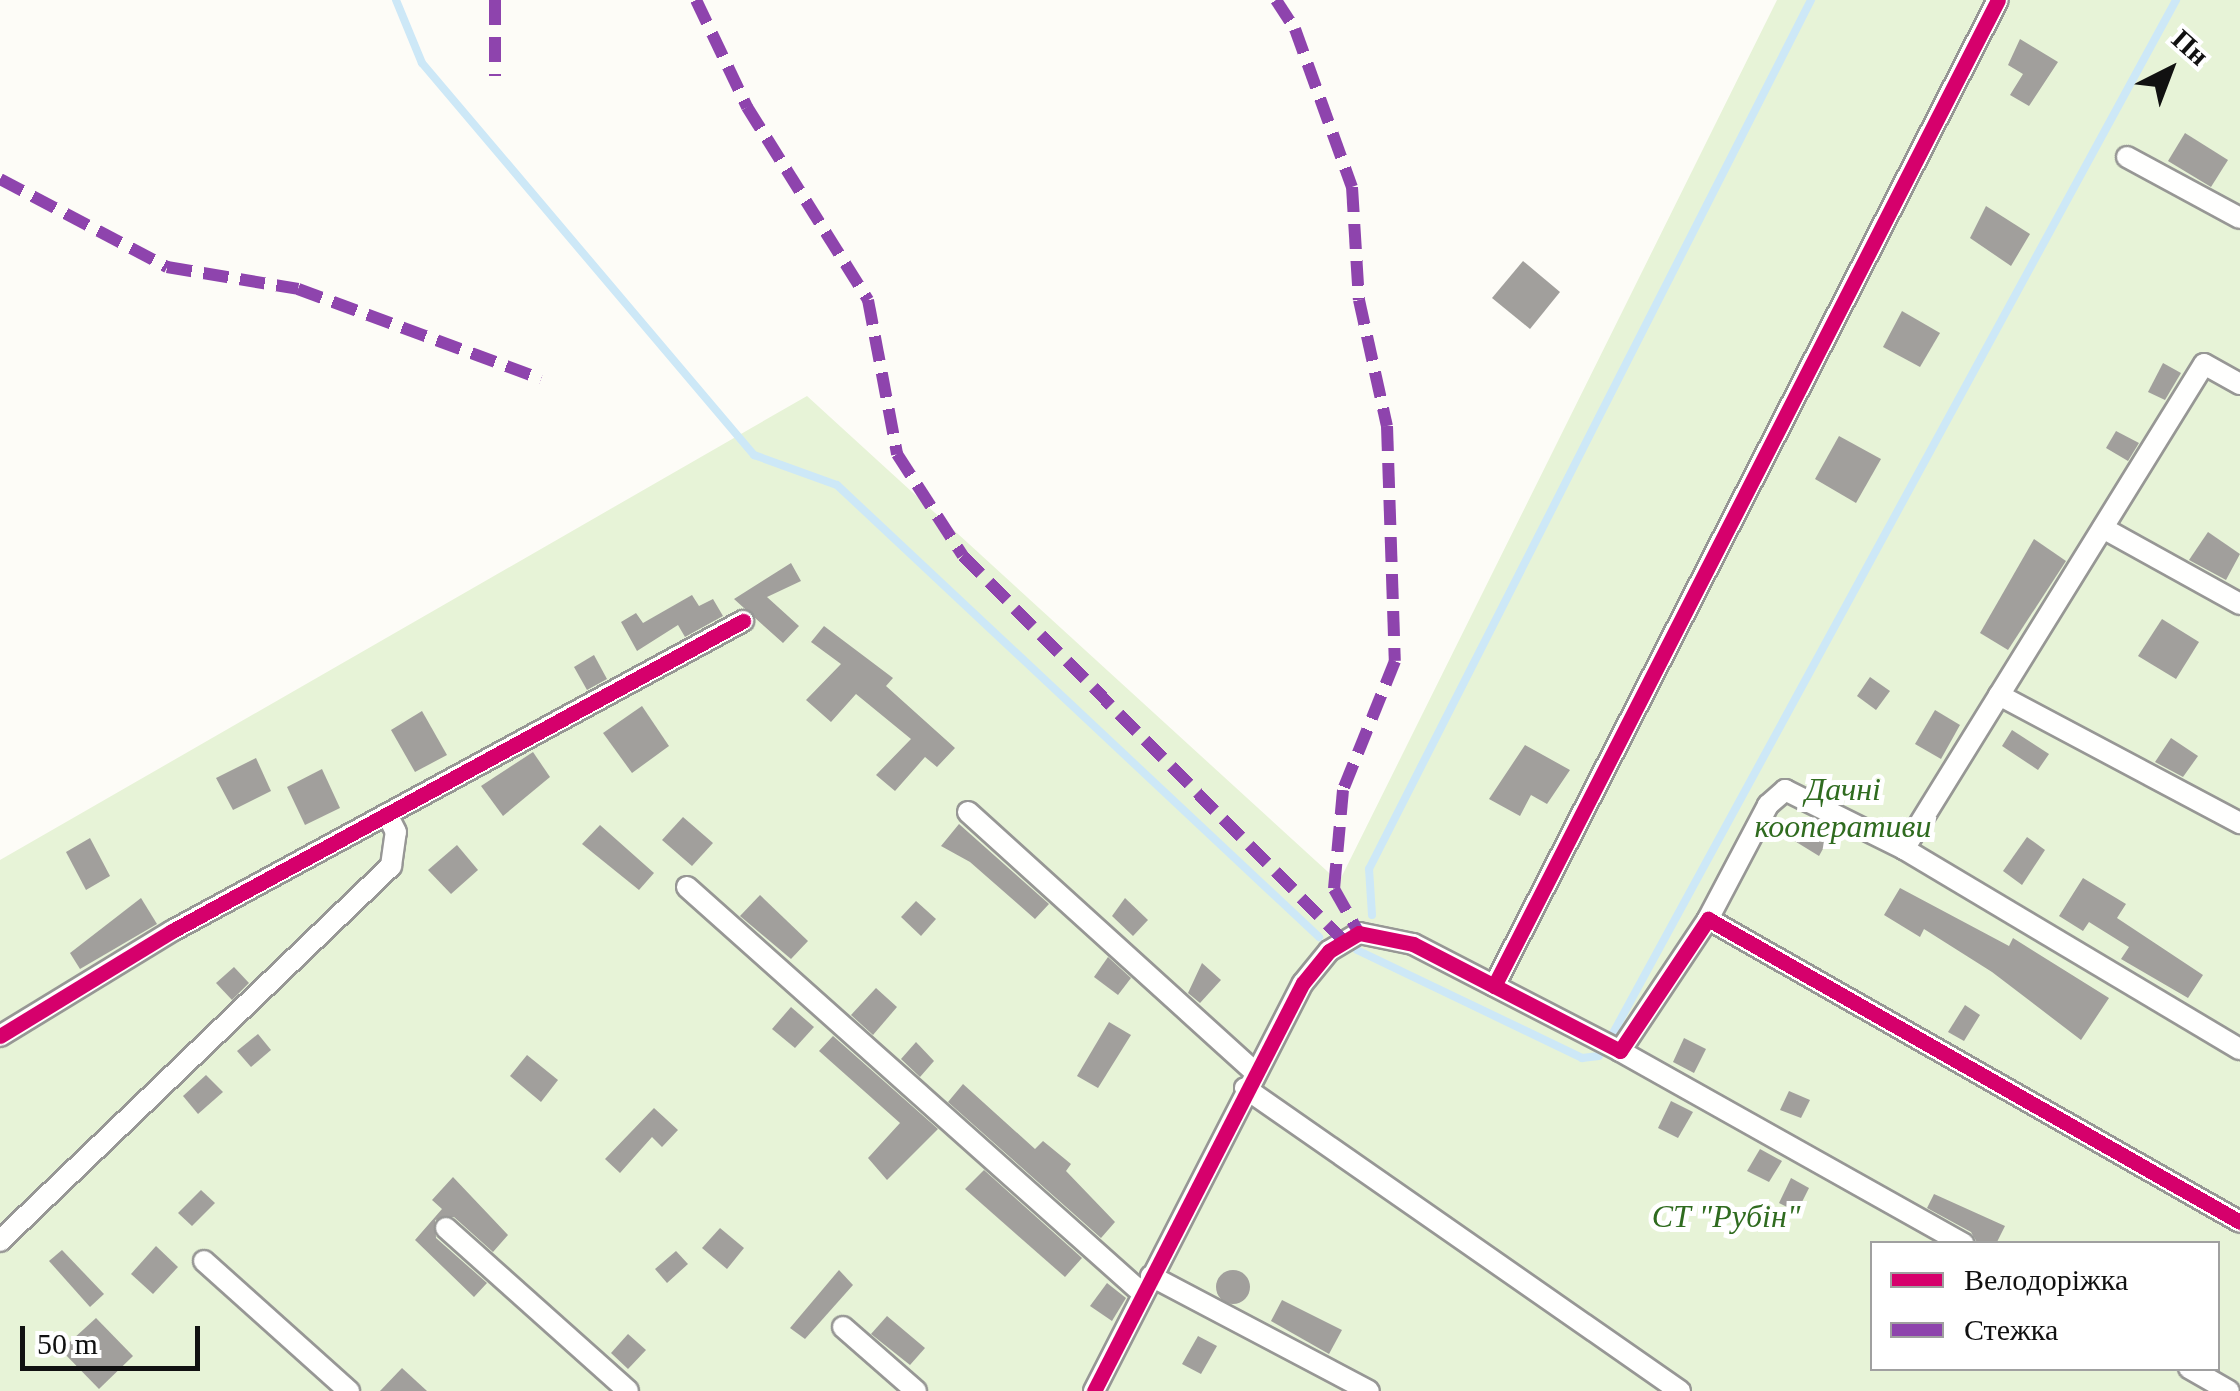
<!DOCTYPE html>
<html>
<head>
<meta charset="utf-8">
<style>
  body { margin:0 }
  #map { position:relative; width:2240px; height:1391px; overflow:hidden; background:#fdfcf7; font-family:Georgia,serif }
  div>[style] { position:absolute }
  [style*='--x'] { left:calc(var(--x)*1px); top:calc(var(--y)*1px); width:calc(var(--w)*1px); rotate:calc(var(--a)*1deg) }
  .green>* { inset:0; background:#e7f3d7 }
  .stream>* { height:8px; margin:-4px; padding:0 4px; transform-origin:4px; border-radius:4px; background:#cde8f7 }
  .building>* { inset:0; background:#a19f9c }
  .round { border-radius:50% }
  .roads { filter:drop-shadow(2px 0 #979795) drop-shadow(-2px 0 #979795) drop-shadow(0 2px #979795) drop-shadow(0 -2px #979795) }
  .street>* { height:20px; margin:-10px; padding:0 10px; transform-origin:10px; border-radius:10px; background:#fffffe }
  .quiet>* { height:12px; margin-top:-6px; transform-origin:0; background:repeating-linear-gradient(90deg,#8e44ad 0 25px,transparent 0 37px) }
  .cycleway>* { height:15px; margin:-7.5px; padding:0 7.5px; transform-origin:7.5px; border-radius:7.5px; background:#d6006c }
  span { translate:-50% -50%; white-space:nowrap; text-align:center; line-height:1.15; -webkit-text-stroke:10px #fff; paint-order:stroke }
  .park-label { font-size:32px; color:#2f6b1f; font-style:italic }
  .legend { position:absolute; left:1870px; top:1241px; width:350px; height:130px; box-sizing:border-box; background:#fff; border:2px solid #a0a0a0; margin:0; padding:12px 18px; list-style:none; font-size:30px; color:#111 }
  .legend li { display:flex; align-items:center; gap:20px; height:50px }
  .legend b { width:50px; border:2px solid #a0a0a0 }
  .north { position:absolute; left:2120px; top:20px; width:100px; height:100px; -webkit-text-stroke:8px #fff; paint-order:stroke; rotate:42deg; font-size:28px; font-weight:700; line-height:40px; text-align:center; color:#111 }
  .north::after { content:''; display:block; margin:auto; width:35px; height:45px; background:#111; clip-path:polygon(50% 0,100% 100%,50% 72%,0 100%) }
  .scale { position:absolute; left:20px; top:1326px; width:180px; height:45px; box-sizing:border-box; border:5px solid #111; border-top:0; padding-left:12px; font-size:30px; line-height:35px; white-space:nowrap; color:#111; -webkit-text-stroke:8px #fff; paint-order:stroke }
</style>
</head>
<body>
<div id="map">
  <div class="green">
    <i style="clip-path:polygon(evenodd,1777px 0,2240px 0,2240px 1391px,0 1391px,0 860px,807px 396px,1339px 882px,1777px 0,1872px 1244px,2218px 1244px,2218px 1368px,1872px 1368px,1872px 1244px)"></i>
  </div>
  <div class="stream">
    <i style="--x:396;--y:0;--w:68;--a:67.6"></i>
    <i style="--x:422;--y:63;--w:514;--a:49.74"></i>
    <i style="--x:754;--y:455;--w:88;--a:19.9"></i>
    <i style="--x:837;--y:485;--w:661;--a:43.16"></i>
    <i style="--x:1372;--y:915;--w:46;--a:-93.7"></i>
    <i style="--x:1369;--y:869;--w:975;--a:-63.04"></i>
    <i style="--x:1357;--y:950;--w:250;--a:25.6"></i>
    <i style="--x:1582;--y:1058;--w:17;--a:-7"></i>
    <i style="--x:1612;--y:1035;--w:1179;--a:-61.41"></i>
  </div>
  <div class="building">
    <i style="clip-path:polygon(2020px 39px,2058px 62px,2029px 106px,2010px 95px,2023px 74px,2008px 65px)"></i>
    <i style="clip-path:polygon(2185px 133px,2228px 160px,2211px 187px,2168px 161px)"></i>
    <i style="clip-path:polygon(1986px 206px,2030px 234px,2011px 266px,1970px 238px)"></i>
    <i style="clip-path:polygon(1523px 261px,1560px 292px,1530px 329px,1492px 298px)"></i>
    <i style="clip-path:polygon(1902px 311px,1940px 333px,1920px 367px,1883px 347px)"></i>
    <i style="clip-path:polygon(2163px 363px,2181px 373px,2165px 400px,2148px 392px)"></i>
    <i style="clip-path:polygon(2116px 431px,2139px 443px,2128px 461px,2106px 448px)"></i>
    <i style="clip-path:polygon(1839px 436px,1881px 459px,1856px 503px,1815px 479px)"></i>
    <i style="clip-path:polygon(2208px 532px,2240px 554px,2226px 580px,2189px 560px)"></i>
    <i style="clip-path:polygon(2034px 539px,2066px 561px,2008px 650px,1980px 633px)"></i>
    <i style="clip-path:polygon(791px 563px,801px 581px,767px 597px,799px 626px,783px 643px,734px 599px)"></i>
    <i style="clip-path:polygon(692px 595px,699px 606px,713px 599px,723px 616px,685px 637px,678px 625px,637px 651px,621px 622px,636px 613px,643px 623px)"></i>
    <i style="clip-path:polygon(2162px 619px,2199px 642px,2176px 679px,2138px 656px)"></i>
    <i style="clip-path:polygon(824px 626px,893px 678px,886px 686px,955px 748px,937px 767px,925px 757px,895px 791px,876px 775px,911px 739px,856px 694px,831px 722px,806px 700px,841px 664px,811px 642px)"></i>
    <i style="clip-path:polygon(594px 655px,607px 679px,587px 690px,574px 667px)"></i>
    <i style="clip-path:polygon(1870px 677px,1890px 691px,1876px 710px,1857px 696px)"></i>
    <i style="clip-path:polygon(642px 706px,669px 746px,632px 773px,603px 733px)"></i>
    <i style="clip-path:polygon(1935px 710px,1960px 725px,1941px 759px,1915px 744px)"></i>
    <i style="clip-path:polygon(422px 711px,447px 755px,415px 772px,391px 730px)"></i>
    <i style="clip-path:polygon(2012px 730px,2049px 754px,2038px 770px,2002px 746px)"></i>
    <i style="clip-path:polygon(2171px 738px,2198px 756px,2183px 777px,2155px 762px)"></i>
    <i style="clip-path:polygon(1525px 745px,1570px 770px,1547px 804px,1531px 795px,1520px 816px,1489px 799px)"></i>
    <i style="clip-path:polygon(533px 752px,550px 777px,503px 816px,481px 786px)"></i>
    <i style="clip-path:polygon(256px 758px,271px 791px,233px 810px,216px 778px)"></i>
    <i style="clip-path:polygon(322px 769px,340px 808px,305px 825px,287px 787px)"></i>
    <i style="clip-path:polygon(683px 817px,713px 843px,692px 866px,662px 840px)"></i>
    <i style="clip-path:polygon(1804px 823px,1829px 838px,1819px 856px,1793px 840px)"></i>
    <i style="clip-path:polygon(959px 824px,1049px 904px,1035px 919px,970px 862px,941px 846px)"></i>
    <i style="clip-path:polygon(600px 825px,654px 873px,639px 890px,582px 844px)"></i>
    <i style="clip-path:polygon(2027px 837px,2045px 850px,2022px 885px,2003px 871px)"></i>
    <i style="clip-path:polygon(90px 838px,110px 876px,86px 890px,66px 852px)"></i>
    <i style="clip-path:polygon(457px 845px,478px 870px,451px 894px,428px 870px)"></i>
    <i style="clip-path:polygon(2083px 878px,2126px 904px,2117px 918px,2203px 975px,2188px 998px,2121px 959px,2129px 947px,2089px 922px,2083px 931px,2059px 916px)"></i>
    <i style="clip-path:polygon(1900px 888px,2009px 946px,2013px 938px,2109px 998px,2081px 1040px,1992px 972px,1924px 929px,1920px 937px,1884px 915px)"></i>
    <i style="clip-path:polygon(760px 895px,808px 941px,791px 959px,740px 916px)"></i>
    <i style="clip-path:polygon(141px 898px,157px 924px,80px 969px,70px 953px)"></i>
    <i style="clip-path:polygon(1125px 898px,1148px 920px,1133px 936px,1112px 916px)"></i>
    <i style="clip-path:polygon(916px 901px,936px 919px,921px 936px,901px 917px)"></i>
    <i style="clip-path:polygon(1108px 957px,1131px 978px,1118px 995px,1094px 977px)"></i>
    <i style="clip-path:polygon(1202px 963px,1221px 980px,1200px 1003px,1188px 993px)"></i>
    <i style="clip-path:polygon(234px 967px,249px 983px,232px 1000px,216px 983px)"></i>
    <i style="clip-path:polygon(876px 988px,897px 1007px,873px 1035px,851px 1015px)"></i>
    <i style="clip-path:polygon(1965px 1005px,1980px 1015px,1964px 1041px,1948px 1032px)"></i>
    <i style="clip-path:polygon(791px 1007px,814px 1027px,795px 1048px,772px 1029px)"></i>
    <i style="clip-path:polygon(1109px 1022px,1131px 1035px,1098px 1088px,1077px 1076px)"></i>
    <i style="clip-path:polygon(258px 1034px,271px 1050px,251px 1067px,237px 1051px)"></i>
    <i style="clip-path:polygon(833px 1036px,938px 1129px,887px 1180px,868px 1158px,900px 1123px,819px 1051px)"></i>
    <i style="clip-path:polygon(1684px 1038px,1706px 1049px,1694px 1073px,1673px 1062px)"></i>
    <i style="clip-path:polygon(916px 1042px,934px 1061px,920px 1077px,901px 1059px)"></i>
    <i style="clip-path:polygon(527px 1055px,558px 1080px,541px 1102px,510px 1076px)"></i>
    <i style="clip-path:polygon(206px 1075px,223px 1092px,198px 1114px,183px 1096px)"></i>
    <i style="clip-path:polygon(963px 1084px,1035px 1149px,1043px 1141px,1071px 1164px,1066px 1171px,1115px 1222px,1101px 1238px,948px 1102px)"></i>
    <i style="clip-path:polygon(1789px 1091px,1810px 1100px,1801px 1118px,1780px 1110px)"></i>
    <i style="clip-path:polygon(1671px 1101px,1693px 1112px,1678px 1138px,1658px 1128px)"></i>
    <i style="clip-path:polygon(654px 1108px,678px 1130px,662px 1147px,652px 1137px,620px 1173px,605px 1159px)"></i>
    <i style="clip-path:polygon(1760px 1149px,1782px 1161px,1769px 1182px,1747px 1171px)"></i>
    <i style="clip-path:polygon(984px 1170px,1082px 1258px,1065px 1277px,965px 1189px)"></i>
    <i style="clip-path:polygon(453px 1177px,508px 1235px,493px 1252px,454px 1217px,435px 1220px,436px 1238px,487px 1283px,474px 1297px,415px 1240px,442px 1209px,432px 1200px)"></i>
    <i style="clip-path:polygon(1791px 1178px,1809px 1188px,1797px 1212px,1779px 1203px)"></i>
    <i style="clip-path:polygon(201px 1190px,215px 1203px,192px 1226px,178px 1213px)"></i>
    <i style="clip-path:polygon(1934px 1194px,2005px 1226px,1996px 1244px,1978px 1244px,1971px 1232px,1927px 1208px)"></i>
    <i style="clip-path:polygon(720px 1228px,744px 1248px,727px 1269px,702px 1248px)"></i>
    <i style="clip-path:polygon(156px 1246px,178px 1267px,153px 1294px,131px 1274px)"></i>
    <i style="clip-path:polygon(62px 1250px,104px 1294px,90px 1307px,49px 1261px)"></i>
    <i style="clip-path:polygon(676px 1251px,688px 1264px,667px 1283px,655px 1269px)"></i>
    <i style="clip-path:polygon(839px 1270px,853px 1285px,805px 1339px,790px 1328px)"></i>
    <i class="round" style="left:1216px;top:1270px;width:34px;height:34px"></i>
    <i style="clip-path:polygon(1107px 1283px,1126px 1298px,1112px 1321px,1090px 1306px)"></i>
    <i style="clip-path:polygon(1282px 1300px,1342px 1330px,1329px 1354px,1271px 1321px)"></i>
    <i style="clip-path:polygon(887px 1316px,925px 1348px,910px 1365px,871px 1334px)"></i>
    <i style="clip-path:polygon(96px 1318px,133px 1356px,99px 1389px,61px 1350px)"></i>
    <i style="clip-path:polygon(628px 1334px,646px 1350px,628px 1369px,611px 1353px)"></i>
    <i style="clip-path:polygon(1198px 1336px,1217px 1346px,1201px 1374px,1182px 1364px)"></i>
    <i style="clip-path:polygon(402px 1368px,427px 1391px,380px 1391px)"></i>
  </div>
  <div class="roads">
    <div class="street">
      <i style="--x:2127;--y:157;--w:128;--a:28.4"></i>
      <i style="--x:2103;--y:528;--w:157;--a:29"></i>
      <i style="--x:1999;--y:695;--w:273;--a:28"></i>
      <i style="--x:968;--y:812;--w:384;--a:42.2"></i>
      <i style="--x:1904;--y:849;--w:570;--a:-58.26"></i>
      <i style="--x:2204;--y:364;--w:41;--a:29.1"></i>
      <i style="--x:687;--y:887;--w:610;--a:41.74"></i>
      <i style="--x:1708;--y:919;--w:129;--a:-62.2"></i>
      <i style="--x:1768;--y:805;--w:23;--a:-41"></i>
      <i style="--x:1785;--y:790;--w:133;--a:26.4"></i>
      <i style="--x:1904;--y:849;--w:391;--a:30.8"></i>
      <i style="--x:1494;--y:986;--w:1107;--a:-62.93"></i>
      <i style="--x:0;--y:1036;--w:202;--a:-31.4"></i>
      <i style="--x:172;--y:931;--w:650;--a:-28.5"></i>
      <i style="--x:1620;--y:1051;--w:394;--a:29.3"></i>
      <i style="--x:1245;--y:1088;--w:530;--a:34.86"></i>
      <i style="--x:446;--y:1228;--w:244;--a:41.8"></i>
      <i style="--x:0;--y:1241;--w:542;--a:-43.8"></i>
      <i style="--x:391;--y:866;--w:34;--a:-82"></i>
      <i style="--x:396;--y:832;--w:20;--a:-117"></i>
      <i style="--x:204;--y:1261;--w:195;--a:41.9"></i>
      <i style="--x:1151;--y:1276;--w:246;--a:27.8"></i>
      <i style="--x:843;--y:1327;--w:97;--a:41.2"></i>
      <i style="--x:2189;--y:1368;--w:46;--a:29.9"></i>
      <i style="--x:1094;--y:1391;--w:458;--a:-62.9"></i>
      <i style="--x:1303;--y:983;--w:41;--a:-50.9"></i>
      <i style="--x:1329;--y:951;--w:35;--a:-31"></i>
      <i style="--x:1359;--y:933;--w:55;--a:11.5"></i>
      <i style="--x:1413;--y:944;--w:233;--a:27.3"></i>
      <i style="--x:1620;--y:1051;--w:159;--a:-56.3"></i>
      <i style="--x:1708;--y:919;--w:612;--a:29.66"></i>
    </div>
  </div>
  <div class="quiet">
    <i style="--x:495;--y:0;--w:76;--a:90"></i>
    <i style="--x:696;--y:0;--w:119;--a:64.5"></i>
    <i style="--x:747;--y:107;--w:228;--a:57.9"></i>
    <i style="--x:868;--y:300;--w:157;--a:79.3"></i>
    <i style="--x:897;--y:454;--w:121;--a:57.1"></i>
    <i style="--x:963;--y:556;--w:539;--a:45.3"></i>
    <i style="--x:1276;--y:0;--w:35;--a:57"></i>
    <i style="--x:1295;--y:29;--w:168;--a:70.2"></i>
    <i style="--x:1352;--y:187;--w:113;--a:86.5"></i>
    <i style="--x:1359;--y:300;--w:129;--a:77.5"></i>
    <i style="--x:1387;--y:426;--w:235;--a:88.1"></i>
    <i style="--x:1395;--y:661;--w:139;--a:112"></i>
    <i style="--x:1343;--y:790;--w:99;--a:95.2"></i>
    <i style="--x:1334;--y:889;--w:51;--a:60.4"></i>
    <i style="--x:0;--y:179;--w:189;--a:27.8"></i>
    <i style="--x:167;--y:267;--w:133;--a:9.5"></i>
    <i style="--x:298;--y:289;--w:259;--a:20.3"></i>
  </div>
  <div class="cycleway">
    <i style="--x:1494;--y:986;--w:1107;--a:-62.93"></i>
    <i style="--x:0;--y:1036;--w:202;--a:-31.4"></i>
    <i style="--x:172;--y:931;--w:650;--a:-28.5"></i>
    <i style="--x:1094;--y:1391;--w:458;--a:-62.9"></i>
    <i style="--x:1303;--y:983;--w:41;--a:-50.9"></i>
    <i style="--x:1329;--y:951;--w:35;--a:-31"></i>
    <i style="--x:1359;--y:933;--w:55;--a:11.5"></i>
    <i style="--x:1413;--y:944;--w:233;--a:27.3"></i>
    <i style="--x:1620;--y:1051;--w:159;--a:-56.3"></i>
    <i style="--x:1708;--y:919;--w:612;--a:29.66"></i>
  </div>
  <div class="park-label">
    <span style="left:1843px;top:808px">Дачні<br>кооперативи</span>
    <span style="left:1726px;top:1216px">СТ "Рубін"</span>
  </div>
  <ul class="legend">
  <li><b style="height:12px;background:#d6006c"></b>Велодоріжка</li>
  <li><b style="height:12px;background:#8e44ad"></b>Стежка</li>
  </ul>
  <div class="north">Пн</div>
  <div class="scale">50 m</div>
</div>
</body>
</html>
